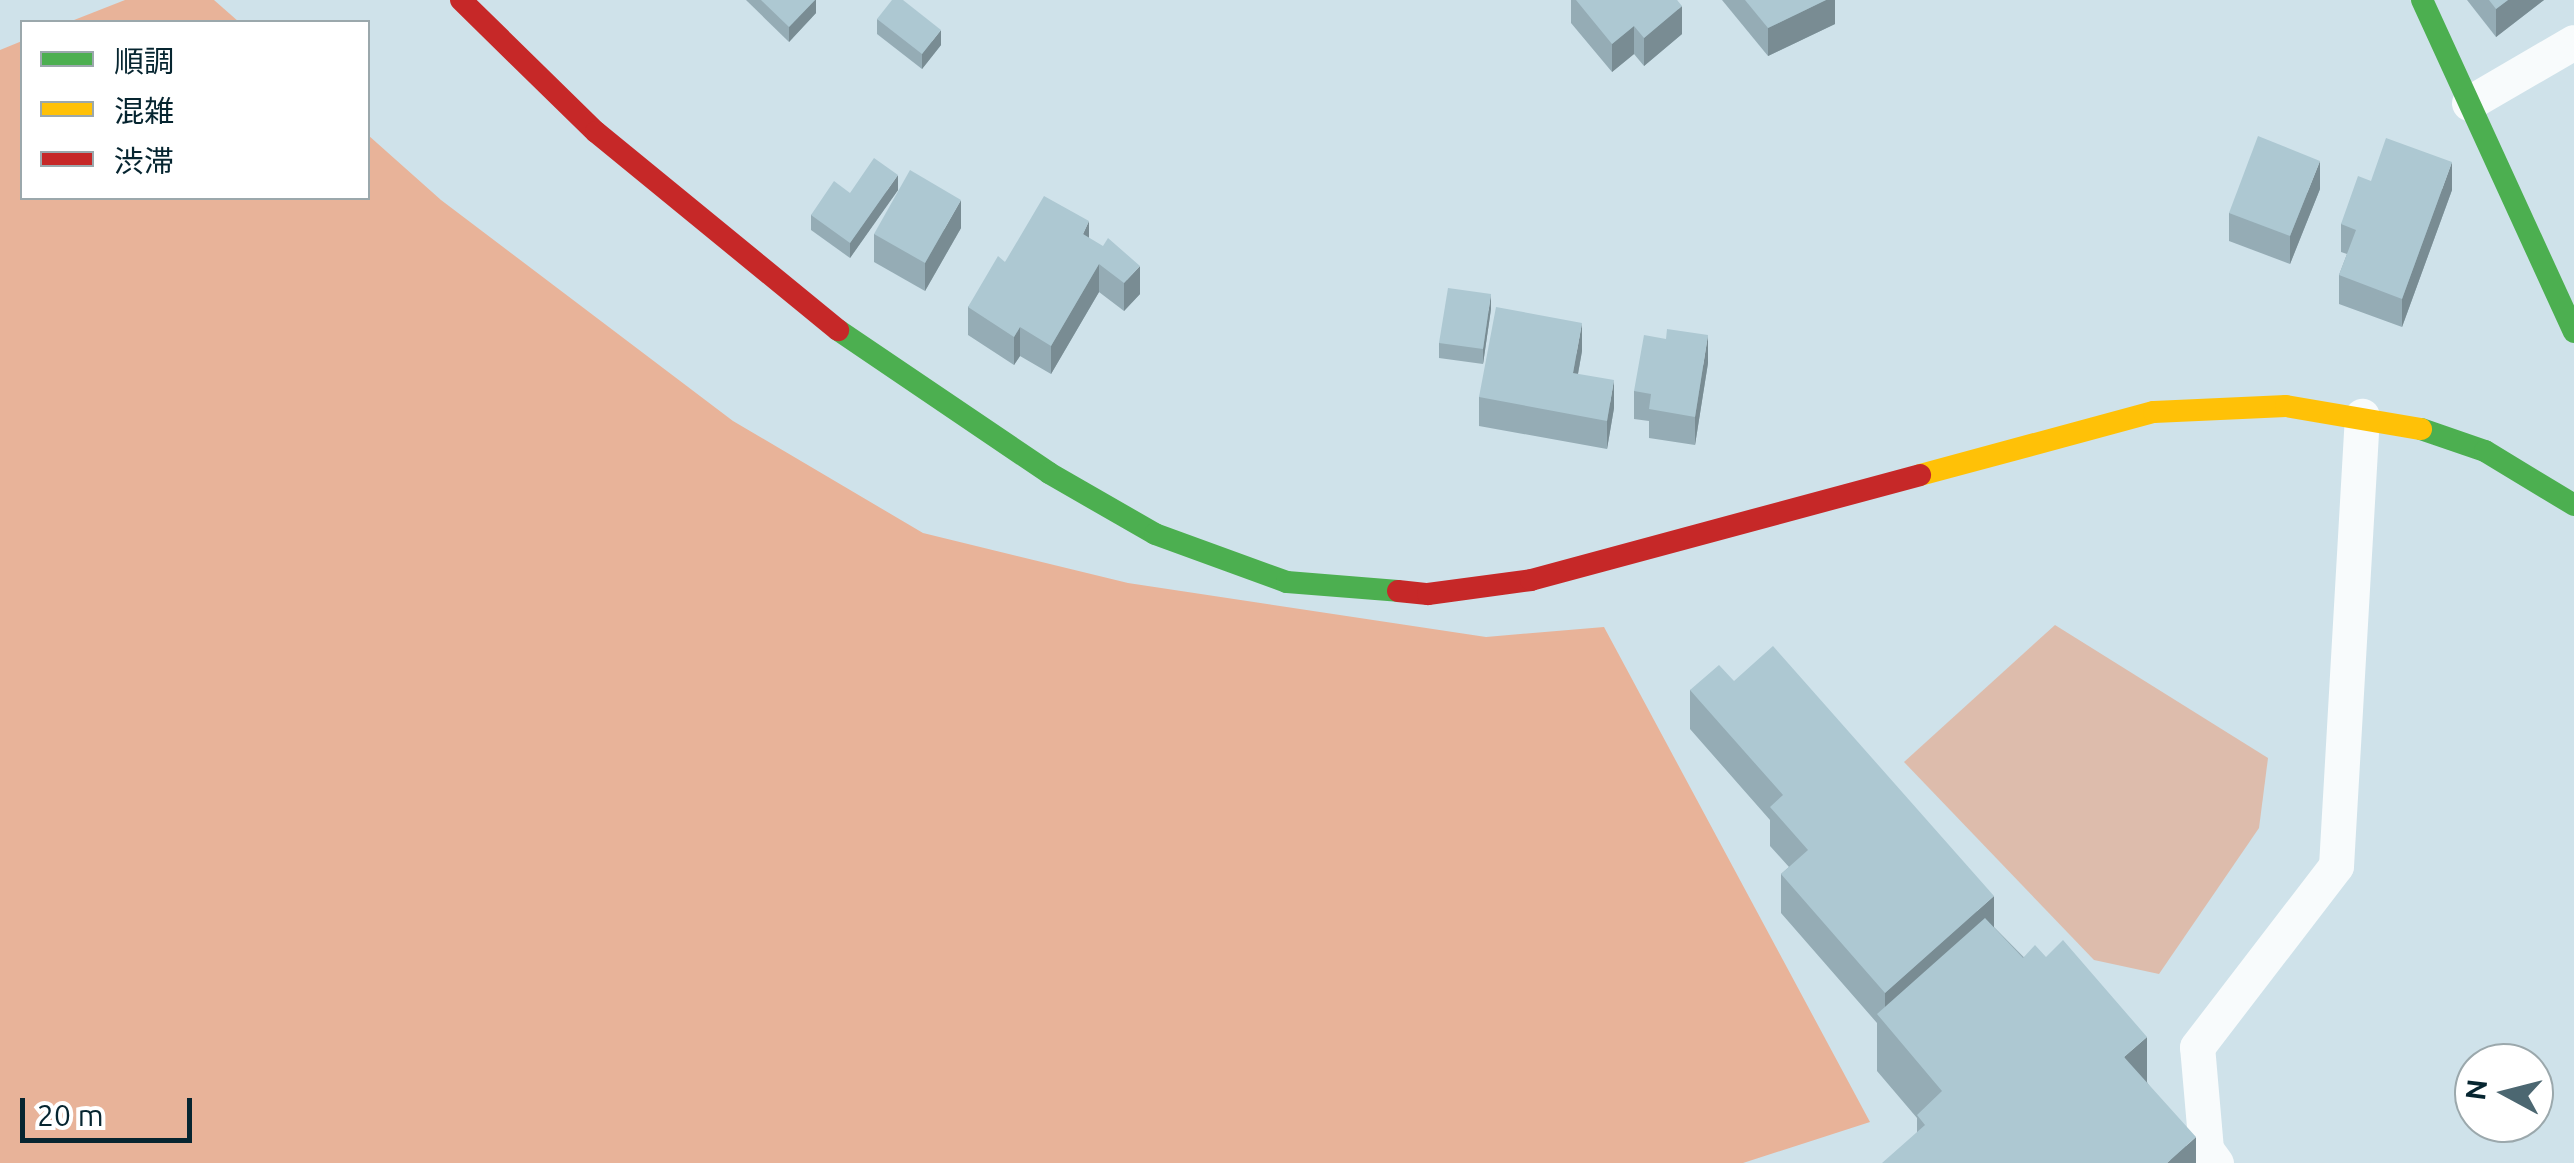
<!DOCTYPE html>
<html>
<head>
<meta charset="utf-8">
<style>
  body { margin:0 }
  #map { position:relative; width:2574px; height:1163px; overflow:hidden; background:#cfe2ea; font-family:Ubuntu,"Noto Sans JP",sans-serif }
  div>[style] { position:absolute }
  [style*='--x'] { left:calc(var(--x)*1px); top:calc(var(--y)*1px); width:calc(var(--w)*1px); rotate:calc(var(--a)*1deg) }
  .green>* { inset:0; background:#ddbcac }
  .forest>* { inset:0; background:#e8b399 }
  .lane>* { height:35px; margin:-17.5px; padding:0 17.5px; transform-origin:17.5px; border-radius:17.5px; background:#f8fbfc }
  .fast>* { height:22px; margin:-11px; padding:0 11px; transform-origin:11px; border-radius:11px; background:#4caf50 }
  .slow>* { height:22px; margin:-11px; padding:0 11px; transform-origin:11px; border-radius:11px; background:#ffc107 }
  .jam>* { height:22px; margin:-11px; padding:0 11px; transform-origin:11px; border-radius:11px; background:#c62828 }
  .wall>* { inset:0; background:#95acb5 }
  .shaded-wall>* { inset:0; background:#798c93 }
  .building>* { inset:0; background:#adc8d2 }
  span { translate:-50% -50%; white-space:nowrap; text-align:center; line-height:1.15; -webkit-text-stroke:9px #fff; paint-order:stroke }
  .legend { position:absolute; left:20px; top:20px; width:350px; height:180px; box-sizing:border-box; background:#fff; border:2px solid #9ba8ac; margin:0; padding:12px 18px; list-style:none; font-size:30px; color:#062530 }
  .legend li { display:flex; align-items:center; gap:20px; height:50px }
  .legend b { width:50px; border:2px solid #9ba8ac }
  .north { position:absolute; left:2454px; top:1043px; width:100px; height:100px; box-sizing:border-box; background:#fff; border:2px solid #9ba8ac; border-radius:50%; rotate:277deg; font-size:28px; font-weight:700; line-height:40px; text-align:center; color:#062530 }
  .north::after { content:''; display:block; margin:auto; width:35px; height:45px; background:#4c6771; clip-path:polygon(50% 0,100% 100%,50% 72%,0 100%) }
  .scale { position:absolute; left:20px; top:1098px; width:172px; height:45px; box-sizing:border-box; border:5px solid #062530; border-top:0; padding-left:12px; font-size:30px; line-height:35px; white-space:nowrap; color:#062530; -webkit-text-stroke:8px #fff; paint-order:stroke }
</style>
</head>
<body>
<div id="map">
  <div class="green">
    <i style="clip-path:polygon(2055px 625px,2268px 758px,2259px 828px,2159px 974px,2094px 960px,1904px 762px)"></i>
  </div>
  <div class="forest">
    <i style="clip-path:polygon(125px 0,214px 0,239px 22px,69px 22px)"></i>
    <i style="clip-path:polygon(22px 41px,22px 198px,368px 198px,368px 135px,441px 200px,733px 421px,923px 533px,1128px 583px,1486px 637px,1604px 627px,1870px 1122px,1743px 1163px,0 1163px,0 50px)"></i>
  </div>
  <div class="lane">
    <i style="--x:2469;--y:103;--w:121;--a:-30.2"></i>
    <i style="--x:2216;--y:1163;--w:17;--a:-126"></i>
    <i style="--x:2206;--y:1149;--w:102;--a:-95"></i>
    <i style="--x:2197;--y:1047;--w:228;--a:-52.5"></i>
    <i style="--x:2336;--y:866;--w:451;--a:-86.7"></i>
  </div>
  <div class="fast">
    <i style="--x:2422;--y:0;--w:365;--a:65.4"></i>
    <i style="--x:838;--y:330;--w:255;--a:34.1"></i>
    <i style="--x:1049;--y:473;--w:122;--a:29.9"></i>
    <i style="--x:1155;--y:534;--w:140;--a:20"></i>
    <i style="--x:1287;--y:582;--w:111;--a:4.6"></i>
    <i style="--x:2421;--y:429;--w:68;--a:19"></i>
    <i style="--x:2485;--y:451;--w:104;--a:31.2"></i>
  </div>
  <div class="slow">
    <i style="--x:1920;--y:475;--w:242;--a:-15.1"></i>
    <i style="--x:2154;--y:412;--w:132;--a:-2.6"></i>
    <i style="--x:2286;--y:406;--w:137;--a:9.7"></i>
  </div>
  <div class="jam">
    <i style="--x:461;--y:0;--w:189;--a:44.4"></i>
    <i style="--x:596;--y:132;--w:313;--a:39.3"></i>
    <i style="--x:1398;--y:591;--w:30;--a:6"></i>
    <i style="--x:1428;--y:594;--w:104;--a:-7.7"></i>
    <i style="--x:1531;--y:580;--w:403;--a:-15.1"></i>
  </div>
  <div class="wall">
    <i style="clip-path:polygon(746px 0,816px 0,816px 13px,789px 42px)"></i>
    <i style="clip-path:polygon(1571px 0,1677px 0,1682px 34px,1644px 66px,1634px 54px,1612px 72px,1571px 23px)"></i>
    <i style="clip-path:polygon(1722px 0,1835px 0,1835px 24px,1768px 56px)"></i>
    <i style="clip-path:polygon(2467px 0,2544px 0,2496px 37px)"></i>
    <i style="clip-path:polygon(877px 19px,941px 45px,922px 69px,877px 34px)"></i>
    <i style="clip-path:polygon(2371px 181px,2452px 190px,2402px 327px,2339px 304px,2339px 275px,2347px 254px,2341px 252px,2341px 224px)"></i>
    <i style="clip-path:polygon(2320px 189px,2290px 264px,2229px 241px,2229px 213px)"></i>
    <i style="clip-path:polygon(898px 190px,850px 258px,811px 230px,811px 215px,850px 193px)"></i>
    <i style="clip-path:polygon(961px 228px,925px 291px,874px 262px,874px 234px)"></i>
    <i style="clip-path:polygon(1089px 238px,1140px 294px,1124px 311px,1099px 292px,1051px 374px,1020px 356px,1014px 365px,968px 335px,968px 307px,1005px 262px)"></i>
    <i style="clip-path:polygon(1491px 309px,1483px 364px,1439px 358px,1439px 343px)"></i>
    <i style="clip-path:polygon(1582px 351px,1578px 374px,1614px 408px,1607px 449px,1479px 426px,1479px 397px)"></i>
    <i style="clip-path:polygon(1708px 363px,1695px 445px,1649px 438px,1649px 421px,1634px 419px,1634px 391px)"></i>
    <i style="clip-path:polygon(1734px 681px,1994px 927px,2147px 1082px,2196px 1163px,1917px 1132px,1917px 1118px,1877px 1071px,1877px 1023px,1781px 913px,1781px 874px,1789px 867px,1770px 846px,1770px 820px,1690px 729px,1690px 690px)"></i>
  </div>
  <div class="shaded-wall">
    <i style="clip-path:polygon(815px 0,816px 0,816px 13px,789px 42px,789px 27px)"></i>
    <i style="clip-path:polygon(1826px 0,1835px 0,1835px 24px,1768px 56px,1768px 28px)"></i>
    <i style="clip-path:polygon(2508px 0,2544px 0,2496px 37px,2496px 9px)"></i>
    <i style="clip-path:polygon(1682px 6px,1682px 34px,1644px 66px,1644px 38px)"></i>
    <i style="clip-path:polygon(1634px 26px,1634px 54px,1612px 72px,1612px 44px)"></i>
    <i style="clip-path:polygon(941px 30px,941px 45px,922px 69px,922px 54px)"></i>
    <i style="clip-path:polygon(2320px 161px,2320px 189px,2290px 264px,2290px 236px)"></i>
    <i style="clip-path:polygon(2452px 162px,2452px 190px,2402px 327px,2402px 299px)"></i>
    <i style="clip-path:polygon(898px 175px,898px 190px,850px 258px,850px 243px)"></i>
    <i style="clip-path:polygon(961px 200px,961px 228px,925px 291px,925px 263px)"></i>
    <i style="clip-path:polygon(1089px 221px,1089px 249px,1083px 234px)"></i>
    <i style="clip-path:polygon(1099px 264px,1099px 292px,1051px 374px,1051px 346px)"></i>
    <i style="clip-path:polygon(1140px 266px,1140px 294px,1124px 311px,1124px 283px)"></i>
    <i style="clip-path:polygon(1491px 294px,1491px 309px,1483px 364px,1483px 349px)"></i>
    <i style="clip-path:polygon(1582px 323px,1582px 351px,1573px 401px,1573px 373px)"></i>
    <i style="clip-path:polygon(1020px 327px,1020px 356px,1014px 365px,1014px 337px)"></i>
    <i style="clip-path:polygon(1708px 335px,1708px 363px,1695px 445px,1695px 417px)"></i>
    <i style="clip-path:polygon(1614px 380px,1614px 408px,1607px 449px,1607px 421px)"></i>
    <i style="clip-path:polygon(1994px 896px,1994px 935px,1885px 1023px,1885px 993px)"></i>
    <i style="clip-path:polygon(2147px 1037px,2147px 1094px,2124px 1057px)"></i>
    <i style="clip-path:polygon(2196px 1137px,2196px 1163px,2167px 1163px)"></i>
  </div>
  <div class="building">
    <i style="clip-path:polygon(761px 0,815px 0,789px 27px)"></i>
    <i style="clip-path:polygon(892px 0,903px 0,941px 30px,922px 54px,877px 19px)"></i>
    <i style="clip-path:polygon(1576px 0,1677px 0,1682px 6px,1644px 38px,1634px 26px,1612px 44px)"></i>
    <i style="clip-path:polygon(1745px 0,1826px 0,1768px 28px)"></i>
    <i style="clip-path:polygon(2489px 0,2508px 0,2496px 9px)"></i>
    <i style="clip-path:polygon(2258px 136px,2320px 161px,2290px 236px,2229px 213px)"></i>
    <i style="clip-path:polygon(2386px 138px,2452px 162px,2402px 299px,2339px 275px,2356px 230px,2341px 224px,2358px 176px,2371px 181px)"></i>
    <i style="clip-path:polygon(874px 158px,898px 175px,850px 243px,811px 215px,834px 181px,850px 193px)"></i>
    <i style="clip-path:polygon(910px 170px,961px 200px,925px 263px,874px 234px)"></i>
    <i style="clip-path:polygon(1044px 196px,1089px 221px,1083px 234px,1103px 246px,1108px 238px,1140px 266px,1124px 283px,1099px 264px,1051px 346px,1020px 327px,1014px 337px,968px 307px,998px 256px,1005px 262px)"></i>
    <i style="clip-path:polygon(1448px 288px,1491px 294px,1483px 349px,1439px 343px)"></i>
    <i style="clip-path:polygon(1496px 307px,1582px 323px,1573px 373px,1614px 380px,1607px 421px,1479px 397px)"></i>
    <i style="clip-path:polygon(1667px 329px,1708px 335px,1695px 417px,1649px 409px,1651px 394px,1634px 391px,1644px 335px,1666px 339px)"></i>
    <i style="clip-path:polygon(1773px 646px,1994px 896px,1885px 993px,1781px 874px,1808px 850px,1770px 807px,1783px 795px,1690px 690px,1719px 665px,1734px 681px)"></i>
    <i style="clip-path:polygon(1985px 918px,2023px 958px,2035px 945px,2046px 957px,2063px 940px,2147px 1037px,2124px 1057px,2196px 1137px,2167px 1163px,1882px 1163px,1925px 1125px,1917px 1115px,1942px 1091px,1877px 1014px)"></i>
  </div>
  <ul class="legend">
  <li><b style="height:12px;background:#4caf50"></b>順調</li>
  <li><b style="height:12px;background:#ffc107"></b>混雑</li>
  <li><b style="height:12px;background:#c62828"></b>渋滞</li>
  </ul>
  <div class="north">N</div>
  <div class="scale">20 m</div>
</div>
</body>
</html>
